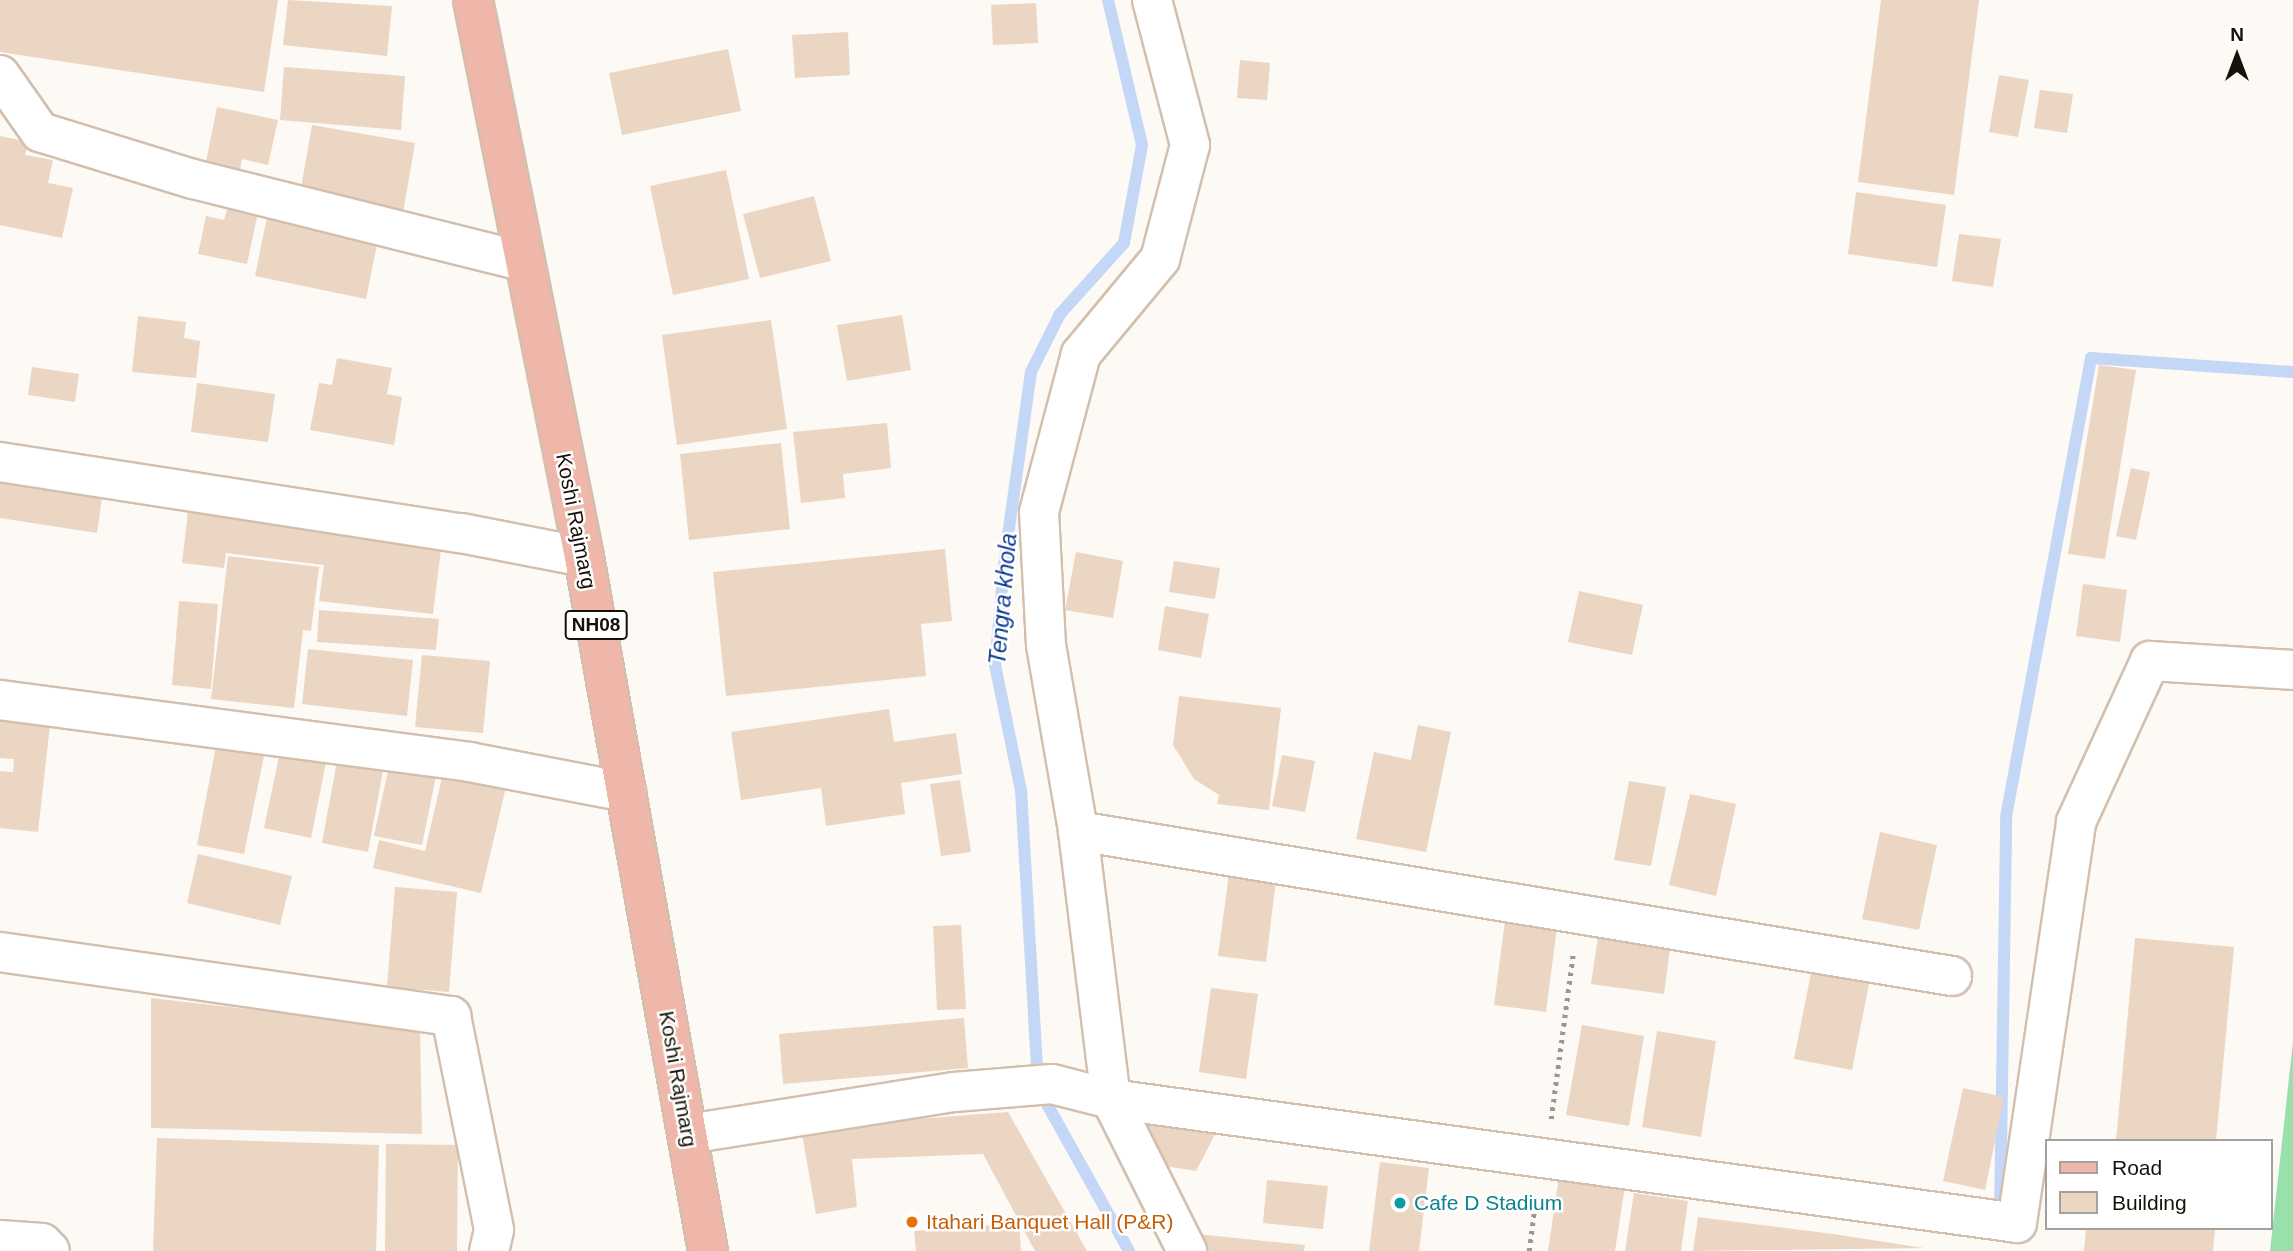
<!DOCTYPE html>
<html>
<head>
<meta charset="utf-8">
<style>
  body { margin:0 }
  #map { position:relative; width:2293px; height:1251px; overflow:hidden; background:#fdf9f5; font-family:Helvetica,sans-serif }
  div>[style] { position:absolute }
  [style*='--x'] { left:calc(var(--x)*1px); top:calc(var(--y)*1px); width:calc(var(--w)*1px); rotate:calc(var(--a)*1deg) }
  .green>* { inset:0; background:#98e0ac }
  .stream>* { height:12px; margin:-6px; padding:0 6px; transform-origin:6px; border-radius:6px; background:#c5d7f7 }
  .building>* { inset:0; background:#ead6c3 }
  .path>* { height:4.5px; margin-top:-2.25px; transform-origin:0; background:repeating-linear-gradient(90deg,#9c9691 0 3.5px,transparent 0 8.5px) }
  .roads { filter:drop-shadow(2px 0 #d3bfae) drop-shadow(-2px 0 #d3bfae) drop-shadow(0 2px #d3bfae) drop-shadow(0 -2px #d3bfae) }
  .minor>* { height:38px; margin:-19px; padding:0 19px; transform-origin:19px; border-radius:19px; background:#fff }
  .major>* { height:38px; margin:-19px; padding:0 19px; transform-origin:19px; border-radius:19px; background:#eeb7a9 }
  .dots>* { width:19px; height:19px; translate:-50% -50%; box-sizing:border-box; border:4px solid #fff; border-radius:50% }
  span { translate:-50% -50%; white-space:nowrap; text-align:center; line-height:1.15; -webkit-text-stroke:5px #fff; paint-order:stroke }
  .shield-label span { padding:2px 5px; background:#fff; border:2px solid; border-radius:5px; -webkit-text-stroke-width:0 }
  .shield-label { font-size:19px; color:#18110a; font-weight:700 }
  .street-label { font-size:21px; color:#18110a }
  .culture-label { font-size:21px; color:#0d838f }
  .left { translate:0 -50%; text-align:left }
  .food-label { font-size:21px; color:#c56008 }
  .water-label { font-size:23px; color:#0a3990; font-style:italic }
  .legend { position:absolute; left:2045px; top:1139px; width:228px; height:91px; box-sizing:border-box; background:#fff; border:2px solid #a3a09d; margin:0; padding:9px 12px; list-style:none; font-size:21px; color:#18110a }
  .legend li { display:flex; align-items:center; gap:14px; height:35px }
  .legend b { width:35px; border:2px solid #a3a09d }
  .north { position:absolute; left:2202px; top:21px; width:70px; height:70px; -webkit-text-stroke:5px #fff; paint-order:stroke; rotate:0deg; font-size:19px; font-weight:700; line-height:28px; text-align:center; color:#18110a }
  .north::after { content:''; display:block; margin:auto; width:24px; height:32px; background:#18110a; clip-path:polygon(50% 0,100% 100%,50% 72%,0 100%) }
</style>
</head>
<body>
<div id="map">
  <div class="green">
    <i style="clip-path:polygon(2293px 1042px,2293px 1251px,2270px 1251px)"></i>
  </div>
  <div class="stream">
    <i style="--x:1108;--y:0;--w:149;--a:76.8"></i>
    <i style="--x:1142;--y:145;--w:100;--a:100.4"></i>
    <i style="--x:1124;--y:243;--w:96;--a:132"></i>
    <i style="--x:1060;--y:314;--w:65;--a:116.6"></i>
    <i style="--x:1031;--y:372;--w:186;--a:98"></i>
    <i style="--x:1005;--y:556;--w:109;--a:95.2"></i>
    <i style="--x:995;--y:665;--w:128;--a:78.3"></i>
    <i style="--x:1021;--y:790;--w:298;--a:86.7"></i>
    <i style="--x:1038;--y:1088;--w:187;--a:60.8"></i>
    <i style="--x:2000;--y:1214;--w:397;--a:-89.1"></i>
    <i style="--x:2006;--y:817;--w:467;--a:-79.5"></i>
    <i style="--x:2091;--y:358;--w:202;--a:4"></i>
  </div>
  <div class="building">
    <i style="clip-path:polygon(0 0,278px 0,264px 92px,0 52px)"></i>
    <i style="clip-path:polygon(288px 0,392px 6px,387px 56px,283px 45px)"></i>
    <i style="clip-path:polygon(1881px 0,1979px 0,1954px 195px,1858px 182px)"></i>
    <i style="clip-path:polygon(1036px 3px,1038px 43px,993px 45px,991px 5px)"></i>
    <i style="clip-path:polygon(848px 32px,850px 75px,795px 78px,792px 35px)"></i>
    <i style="clip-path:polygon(728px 49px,741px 111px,622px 135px,609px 73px)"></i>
    <i style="clip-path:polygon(1240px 60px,1270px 63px,1267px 100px,1237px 98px)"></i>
    <i style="clip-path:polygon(284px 67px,405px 76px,401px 130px,280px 120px)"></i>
    <i style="clip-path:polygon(1999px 75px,2029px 80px,2018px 137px,1989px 132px)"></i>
    <i style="clip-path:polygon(2040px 90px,2073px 94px,2067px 133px,2034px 128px)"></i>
    <i style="clip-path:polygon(217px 107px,278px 120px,268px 165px,242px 159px,239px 174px,205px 167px)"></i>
    <i style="clip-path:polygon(312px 125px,415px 143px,403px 213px,300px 194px)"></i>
    <i style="clip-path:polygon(0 136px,29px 142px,25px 155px,53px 160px,48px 183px,73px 188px,62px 238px,0 225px)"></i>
    <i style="clip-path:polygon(726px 170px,749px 279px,673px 295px,650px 186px)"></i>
    <i style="clip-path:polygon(1856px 192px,1946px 205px,1937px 267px,1848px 254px)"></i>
    <i style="clip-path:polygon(211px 193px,260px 203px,247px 264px,198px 254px,206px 216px,224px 220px,228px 207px,210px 203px)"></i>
    <i style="clip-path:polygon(814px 196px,831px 261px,760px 278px,743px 214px)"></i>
    <i style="clip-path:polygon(268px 212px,379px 234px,366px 299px,255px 276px)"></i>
    <i style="clip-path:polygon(1959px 234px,2001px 239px,1993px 287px,1952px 281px)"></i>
    <i style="clip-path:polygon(902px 315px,911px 370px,847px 381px,837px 325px)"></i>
    <i style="clip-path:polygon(138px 316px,186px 322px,184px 338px,200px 341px,196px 378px,132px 372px)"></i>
    <i style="clip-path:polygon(771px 320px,787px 429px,677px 445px,662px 335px)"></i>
    <i style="clip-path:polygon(337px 358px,392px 368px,387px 394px,402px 397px,394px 445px,310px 430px,319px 383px,332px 385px)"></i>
    <i style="clip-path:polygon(2099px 365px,2136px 370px,2105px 559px,2068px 554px)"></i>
    <i style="clip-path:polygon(32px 367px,79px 374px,75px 402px,28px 395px)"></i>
    <i style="clip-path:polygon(197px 383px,275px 394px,268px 442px,191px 432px)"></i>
    <i style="clip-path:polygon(887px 423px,891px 468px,843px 474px,845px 498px,801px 503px,793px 432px)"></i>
    <i style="clip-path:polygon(781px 443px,790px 529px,689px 540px,680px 454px)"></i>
    <i style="clip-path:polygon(2131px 468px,2150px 472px,2136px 540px,2116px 536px)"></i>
    <i style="clip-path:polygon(0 483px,102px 498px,97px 533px,0 518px)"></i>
    <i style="clip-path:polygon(188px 512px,442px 541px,433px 614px,319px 601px,324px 565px,226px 553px,224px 568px,182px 563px)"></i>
    <i style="clip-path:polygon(945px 549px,952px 621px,921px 624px,926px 676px,726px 696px,713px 572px)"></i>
    <i style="clip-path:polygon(1076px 552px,1123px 561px,1113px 618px,1065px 610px)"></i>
    <i style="clip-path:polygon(228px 556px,319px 567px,311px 631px,303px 630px,294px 708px,211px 699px)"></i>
    <i style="clip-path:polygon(1174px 561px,1220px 568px,1215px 599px,1169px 592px)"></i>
    <i style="clip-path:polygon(2083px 584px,2127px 590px,2120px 642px,2076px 636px)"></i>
    <i style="clip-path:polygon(1579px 591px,1643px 605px,1632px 655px,1568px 642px)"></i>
    <i style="clip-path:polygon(179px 601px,218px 604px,211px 689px,172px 685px)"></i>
    <i style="clip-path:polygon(1165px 606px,1209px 614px,1201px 658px,1158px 650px)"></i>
    <i style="clip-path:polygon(319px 610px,439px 619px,436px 650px,317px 642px)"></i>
    <i style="clip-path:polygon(308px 649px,413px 660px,407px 716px,302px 704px)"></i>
    <i style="clip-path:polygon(422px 655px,490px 661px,483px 733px,415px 727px)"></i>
    <i style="clip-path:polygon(1179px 696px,1281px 708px,1269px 810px,1217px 804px,1219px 795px,1194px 779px,1173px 745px)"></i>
    <i style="clip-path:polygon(889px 709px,894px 742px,956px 733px,962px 774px,901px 783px,905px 814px,826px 826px,821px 788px,741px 800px,731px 732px)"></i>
    <i style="clip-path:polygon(0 720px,50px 725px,38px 832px,0 828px,0 771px,13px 772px,14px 759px,0 758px)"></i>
    <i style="clip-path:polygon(1418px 725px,1451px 732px,1426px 852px,1356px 839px,1374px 752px,1411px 760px)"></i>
    <i style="clip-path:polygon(218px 736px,266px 746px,244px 854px,197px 845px)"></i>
    <i style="clip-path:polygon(281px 747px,327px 757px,311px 838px,264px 828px)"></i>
    <i style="clip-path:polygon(1282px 755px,1315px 761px,1305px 812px,1272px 806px)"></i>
    <i style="clip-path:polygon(338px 756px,384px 765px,368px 852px,322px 843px)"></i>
    <i style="clip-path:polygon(389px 766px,436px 776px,422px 845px,374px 836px)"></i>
    <i style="clip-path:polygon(444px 769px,507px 783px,481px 893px,373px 868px,379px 840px,425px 851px)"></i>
    <i style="clip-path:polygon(960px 780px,971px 852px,941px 856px,930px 784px)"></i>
    <i style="clip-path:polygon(1629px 781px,1666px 787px,1651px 866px,1614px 860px)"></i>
    <i style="clip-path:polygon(1690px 794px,1736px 804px,1716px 896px,1669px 885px)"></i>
    <i style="clip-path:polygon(1880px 832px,1937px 845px,1919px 930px,1862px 919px)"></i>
    <i style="clip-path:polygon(198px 854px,292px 876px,280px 925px,187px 903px)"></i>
    <i style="clip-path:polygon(1230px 866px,1277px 872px,1266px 962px,1218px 956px)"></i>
    <i style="clip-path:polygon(395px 887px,457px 892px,449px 992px,387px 987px)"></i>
    <i style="clip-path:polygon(1507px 905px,1559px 912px,1546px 1012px,1494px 1005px)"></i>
    <i style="clip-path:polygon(1600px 923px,1672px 933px,1664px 994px,1591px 984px)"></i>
    <i style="clip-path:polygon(961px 925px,966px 1009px,937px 1010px,933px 926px)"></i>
    <i style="clip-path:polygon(2135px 938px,2234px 947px,2216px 1141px,2116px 1141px)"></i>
    <i style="clip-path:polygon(1813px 963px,1871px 974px,1852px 1070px,1794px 1059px)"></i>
    <i style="clip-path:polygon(1211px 988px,1258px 994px,1246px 1079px,1199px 1072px)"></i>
    <i style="clip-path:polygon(151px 998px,420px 1029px,422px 1134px,151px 1128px)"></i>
    <i style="clip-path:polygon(964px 1018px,968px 1068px,783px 1084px,779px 1034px)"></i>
    <i style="clip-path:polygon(1582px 1025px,1644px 1036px,1629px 1126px,1566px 1115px)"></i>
    <i style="clip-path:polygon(1657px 1031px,1716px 1041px,1701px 1137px,1642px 1127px)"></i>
    <i style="clip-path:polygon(1963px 1088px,2004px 1097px,1985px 1190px,1943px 1181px)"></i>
    <i style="clip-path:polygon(1008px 1112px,1087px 1251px,1035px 1251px,983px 1154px,852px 1159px,857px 1207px,816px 1214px,801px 1128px)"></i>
    <i style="clip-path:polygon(1140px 1114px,1220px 1125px,1196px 1171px,1165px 1166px)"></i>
    <i style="clip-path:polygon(157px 1138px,379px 1145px,376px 1251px,153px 1251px)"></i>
    <i style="clip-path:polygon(386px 1144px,458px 1145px,457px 1251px,385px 1251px)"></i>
    <i style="clip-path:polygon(1380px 1162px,1429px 1168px,1419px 1251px,1369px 1251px)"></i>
    <i style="clip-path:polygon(1560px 1170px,1626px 1179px,1615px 1251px,1548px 1251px)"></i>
    <i style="clip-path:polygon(1267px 1180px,1328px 1186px,1323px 1229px,1263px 1223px)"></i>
    <i style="clip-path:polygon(1634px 1193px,1688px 1201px,1681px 1251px,1625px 1251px)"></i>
    <i style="clip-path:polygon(1698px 1217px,1833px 1234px,1924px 1248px,1693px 1251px)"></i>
    <i style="clip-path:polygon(1019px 1223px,1021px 1251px,916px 1251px,914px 1231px)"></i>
    <i style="clip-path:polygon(2086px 1228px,2215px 1228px,2213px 1251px,2084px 1251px)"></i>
    <i style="clip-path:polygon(1197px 1234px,1305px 1245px,1304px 1251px,1205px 1251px)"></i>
  </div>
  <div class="path">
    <i style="--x:1551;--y:1119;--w:166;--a:-82.4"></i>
    <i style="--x:1529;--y:1251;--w:55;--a:-82.7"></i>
  </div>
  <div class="roads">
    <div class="minor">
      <i style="--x:1152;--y:0;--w:150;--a:75.3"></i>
      <i style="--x:1190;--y:145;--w:118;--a:104.7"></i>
      <i style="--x:1160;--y:259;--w:124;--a:129.7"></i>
      <i style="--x:1081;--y:354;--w:163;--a:104.9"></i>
      <i style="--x:1039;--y:512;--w:133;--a:87"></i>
      <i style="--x:1046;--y:645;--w:189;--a:80.2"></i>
      <i style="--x:1078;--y:831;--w:270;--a:83"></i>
      <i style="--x:1111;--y:1099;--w:170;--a:63.4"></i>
      <i style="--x:0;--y:75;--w:70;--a:54.9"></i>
      <i style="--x:40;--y:132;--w:160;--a:17.1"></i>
      <i style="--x:193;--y:179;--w:340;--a:14"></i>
      <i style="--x:0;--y:462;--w:466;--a:8.8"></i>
      <i style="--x:461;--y:533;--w:125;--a:11"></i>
      <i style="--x:0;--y:700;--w:473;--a:7.5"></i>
      <i style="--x:469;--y:762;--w:160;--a:10.8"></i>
      <i style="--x:1078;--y:831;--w:886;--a:9.42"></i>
      <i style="--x:0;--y:952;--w:456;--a:8.1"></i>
      <i style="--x:451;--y:1016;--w:218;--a:78.6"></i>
      <i style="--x:494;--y:1230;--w:22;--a:103"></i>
      <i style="--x:688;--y:1134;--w:269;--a:-9"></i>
      <i style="--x:954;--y:1092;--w:98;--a:-4.7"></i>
      <i style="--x:1052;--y:1084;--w:61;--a:14.3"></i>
      <i style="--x:1111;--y:1099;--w:914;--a:7.79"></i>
      <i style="--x:2017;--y:1223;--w:405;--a:-81.6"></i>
      <i style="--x:2076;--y:822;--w:177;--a:-65.3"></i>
      <i style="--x:2150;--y:661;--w:143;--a:3.6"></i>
      <i style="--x:0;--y:1240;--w:42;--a:4.1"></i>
      <i style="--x:42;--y:1243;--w:11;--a:45"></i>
    </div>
    <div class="major">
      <i style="--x:473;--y:0;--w:568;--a:78.73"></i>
      <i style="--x:584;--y:557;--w:705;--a:79.87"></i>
    </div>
  </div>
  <div class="dots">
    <i style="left:1400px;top:1203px;background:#0f9aa8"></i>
    <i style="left:912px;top:1222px;background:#e8710a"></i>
  </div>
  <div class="shield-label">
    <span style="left:596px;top:625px">NH08</span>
  </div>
  <div class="street-label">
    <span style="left:576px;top:521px;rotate:79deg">Koshi Rajmarg</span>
    <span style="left:678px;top:1079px;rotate:80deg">Koshi Rajmarg</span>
  </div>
  <div class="culture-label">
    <span class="left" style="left:1414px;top:1203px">Cafe D Stadium</span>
  </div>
  <div class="food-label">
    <span class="left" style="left:926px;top:1222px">Itahari Banquet Hall (P&amp;R)</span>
  </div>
  <div class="water-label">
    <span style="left:1003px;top:599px;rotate:-85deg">Tengra khola</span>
  </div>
  <ul class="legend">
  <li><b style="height:9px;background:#eeb7a9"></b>Road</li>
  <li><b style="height:19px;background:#ead6c3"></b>Building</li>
  </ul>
  <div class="north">N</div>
</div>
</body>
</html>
